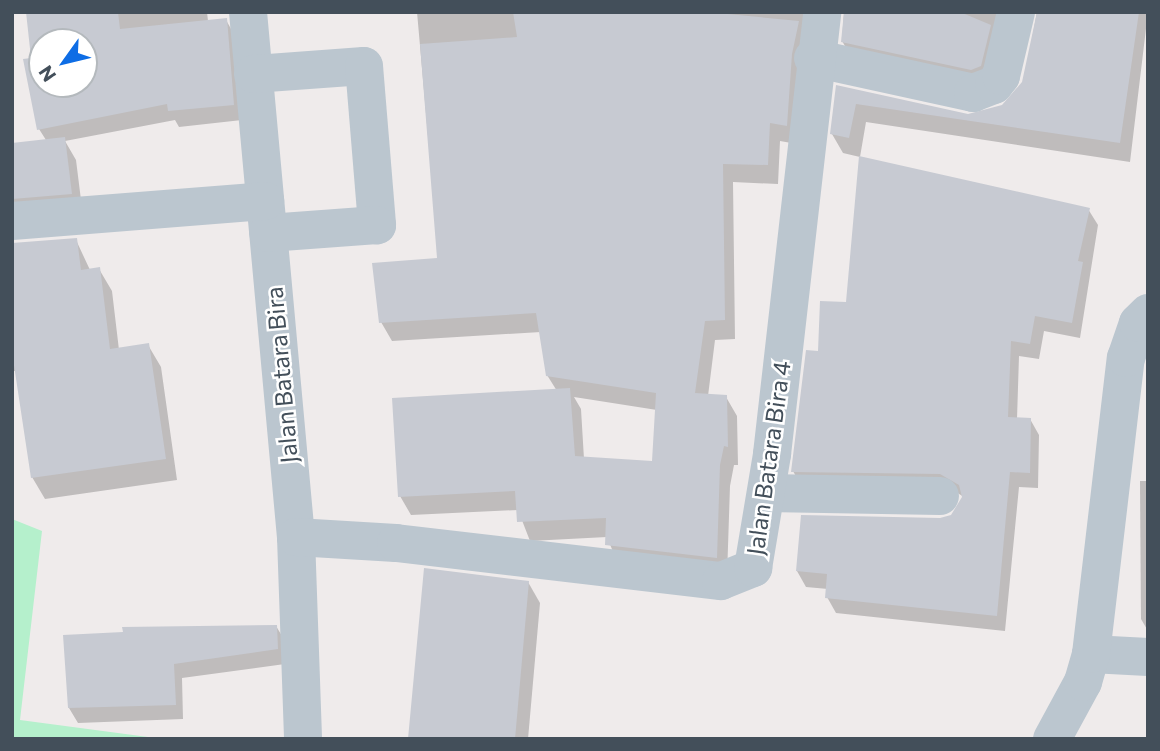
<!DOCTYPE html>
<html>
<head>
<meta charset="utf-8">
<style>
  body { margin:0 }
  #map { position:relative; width:1160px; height:751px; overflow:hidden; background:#efebeb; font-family:Commissioner,sans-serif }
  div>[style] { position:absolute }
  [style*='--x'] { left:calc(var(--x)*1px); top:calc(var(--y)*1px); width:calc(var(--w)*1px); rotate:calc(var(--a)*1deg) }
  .green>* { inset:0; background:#b5f0cc }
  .shadow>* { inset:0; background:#0003 }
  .building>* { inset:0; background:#c7cad2 }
  .minor>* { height:38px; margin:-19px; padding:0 19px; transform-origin:19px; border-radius:19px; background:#bbc6cf }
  span { translate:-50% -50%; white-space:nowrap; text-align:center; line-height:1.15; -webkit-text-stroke:5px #fff; paint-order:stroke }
  .street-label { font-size:24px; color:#434f5a }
  .frame { position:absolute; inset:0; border:14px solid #434f5a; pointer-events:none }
  .north { position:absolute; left:28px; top:28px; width:70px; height:70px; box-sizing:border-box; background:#fff; border:2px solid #b4b9bd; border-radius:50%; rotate:236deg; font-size:19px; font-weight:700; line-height:28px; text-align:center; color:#434f5a }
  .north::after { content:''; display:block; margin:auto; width:24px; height:32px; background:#0e6de5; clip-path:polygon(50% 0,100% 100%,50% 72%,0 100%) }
</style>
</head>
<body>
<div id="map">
  <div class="green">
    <i style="clip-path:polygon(12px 519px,42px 531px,20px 720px,163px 739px,12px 739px)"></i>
  </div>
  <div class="shadow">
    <i style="clip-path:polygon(evenodd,28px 12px,207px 12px,208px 21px,226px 20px,235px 36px,242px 120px,179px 127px,175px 120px,65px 141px,76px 160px,83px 216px,12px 224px,12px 144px,46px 140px,39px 129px,28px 12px,42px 42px,84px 42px,84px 84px,42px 84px,42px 42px)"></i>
    <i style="clip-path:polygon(evenodd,417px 12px,828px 12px,797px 144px,780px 141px,778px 184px,733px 182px,735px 339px,715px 340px,708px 396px,726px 397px,737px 416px,738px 465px,734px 465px,730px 486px,727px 577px,618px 564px,607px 537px,530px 541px,518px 510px,411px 515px,400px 496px,557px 391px,547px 375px,541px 332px,392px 341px,381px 322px,439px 260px,417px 12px,574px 397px,657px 410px,653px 463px,584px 459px,581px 409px,574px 397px)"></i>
    <i style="clip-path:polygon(844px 12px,1024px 12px,991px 86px,854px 61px,842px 41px)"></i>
    <i style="clip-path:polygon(1148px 12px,1130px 162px,866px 122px,860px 157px,843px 153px,832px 134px,837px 87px,968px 116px,1003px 107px,1024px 82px,1037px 12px)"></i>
    <i style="clip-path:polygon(1088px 209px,1098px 225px,1080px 338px,1044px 331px,1039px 359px,1019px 356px,1017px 419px,1030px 419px,1039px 435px,1038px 488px,1019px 487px,1005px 631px,836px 613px,827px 597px,828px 589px,806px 587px,797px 571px,952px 516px,964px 497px,951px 489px,802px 487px,793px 471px,820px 353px,848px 303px)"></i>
    <i style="clip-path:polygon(76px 240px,90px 270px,99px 269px,112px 291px,119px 350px,148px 345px,161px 367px,177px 480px,45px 499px,32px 477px,17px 371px,12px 371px,12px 244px)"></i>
    <i style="clip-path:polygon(1140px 481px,1148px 481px,1148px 631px,1141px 619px)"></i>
    <i style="clip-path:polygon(528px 582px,540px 603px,528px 739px,410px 739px)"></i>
    <i style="clip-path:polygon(276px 626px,285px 641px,285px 664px,182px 678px,183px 719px,78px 723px,69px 708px,65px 636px)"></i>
  </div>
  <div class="building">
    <i style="clip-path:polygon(evenodd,26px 12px,118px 12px,120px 29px,227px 18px,234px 105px,168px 111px,167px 104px,37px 130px,23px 59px,31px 58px,26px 12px,42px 42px,84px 42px,84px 84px,42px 84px,42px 42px)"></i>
    <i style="clip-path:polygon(513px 12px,707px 12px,799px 21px,792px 54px,787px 126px,770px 123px,768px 165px,723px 164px,725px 320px,705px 321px,695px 393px,727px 395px,728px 447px,724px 446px,720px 465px,717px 558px,605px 545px,606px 518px,517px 522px,515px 491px,398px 497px,392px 398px,570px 388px,575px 456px,652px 461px,656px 393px,546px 376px,536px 313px,379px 323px,372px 263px,437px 258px,420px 44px,517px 37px)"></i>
    <i style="clip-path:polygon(844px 12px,960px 12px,991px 25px,981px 66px,971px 70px,841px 42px)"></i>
    <i style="clip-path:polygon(1037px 12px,1139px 12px,1120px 143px,856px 104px,849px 138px,830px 134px,836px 85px,968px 114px,1002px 105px,1022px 82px)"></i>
    <i style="clip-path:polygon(65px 137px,72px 194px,12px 199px,12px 143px)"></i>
    <i style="clip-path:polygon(859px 156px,1090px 208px,1078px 261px,1083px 262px,1072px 323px,1035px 316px,1030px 344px,1011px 341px,1008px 417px,1031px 418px,1030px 473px,1010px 472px,997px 616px,825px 598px,827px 574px,796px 571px,801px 515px,940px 518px,951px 515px,962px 497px,959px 485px,940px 474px,791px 472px,806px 350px,818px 351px,820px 301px,846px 302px)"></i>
    <i style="clip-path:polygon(77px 238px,81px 270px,100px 267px,110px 349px,149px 343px,166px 459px,31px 478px,12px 352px,12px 243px)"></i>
    <i style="clip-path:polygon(424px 568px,529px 581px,515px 739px,408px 739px)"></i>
    <i style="clip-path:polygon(277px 625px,278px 649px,174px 664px,176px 705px,68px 708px,63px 635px,123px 632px,122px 627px)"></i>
  </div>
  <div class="minor">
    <i style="--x:248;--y:12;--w:527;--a:84.78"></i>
    <i style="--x:296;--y:537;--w:202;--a:88"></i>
    <i style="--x:813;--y:58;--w:164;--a:12.3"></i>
    <i style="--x:973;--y:93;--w:22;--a:-21"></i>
    <i style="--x:994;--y:85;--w:11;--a:-52"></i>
    <i style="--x:1001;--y:76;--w:66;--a:-76.8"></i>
    <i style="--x:253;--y:74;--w:111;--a:-4.1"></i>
    <i style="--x:364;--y:66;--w:160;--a:85.3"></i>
    <i style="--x:377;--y:225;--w:109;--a:175.8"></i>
    <i style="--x:12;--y:221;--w:254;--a:-4.5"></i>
    <i style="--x:766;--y:493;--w:174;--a:1"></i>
    <i style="--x:296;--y:537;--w:100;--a:3.4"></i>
    <i style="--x:396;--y:543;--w:327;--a:6.7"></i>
    <i style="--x:721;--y:581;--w:35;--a:-22"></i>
    <i style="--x:753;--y:568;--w:116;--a:-80.5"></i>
    <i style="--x:772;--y:454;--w:445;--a:-83.5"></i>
    <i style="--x:1091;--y:654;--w:57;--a:3"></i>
    <i style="--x:1052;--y:739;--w:65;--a:-61.5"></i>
    <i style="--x:1083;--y:682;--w:29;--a:-74"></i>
    <i style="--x:1091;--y:654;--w:298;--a:-83.3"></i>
    <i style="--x:1126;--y:358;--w:37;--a:-71"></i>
    <i style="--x:1138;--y:323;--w:14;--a:-45"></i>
  </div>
  <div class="street-label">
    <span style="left:281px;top:375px;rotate:-95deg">Jalan Batara Bira</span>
    <span style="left:768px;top:458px;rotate:-82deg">Jalan Batara Bira 4</span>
  </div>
  <div class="frame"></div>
  <div class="north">N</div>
</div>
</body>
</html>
